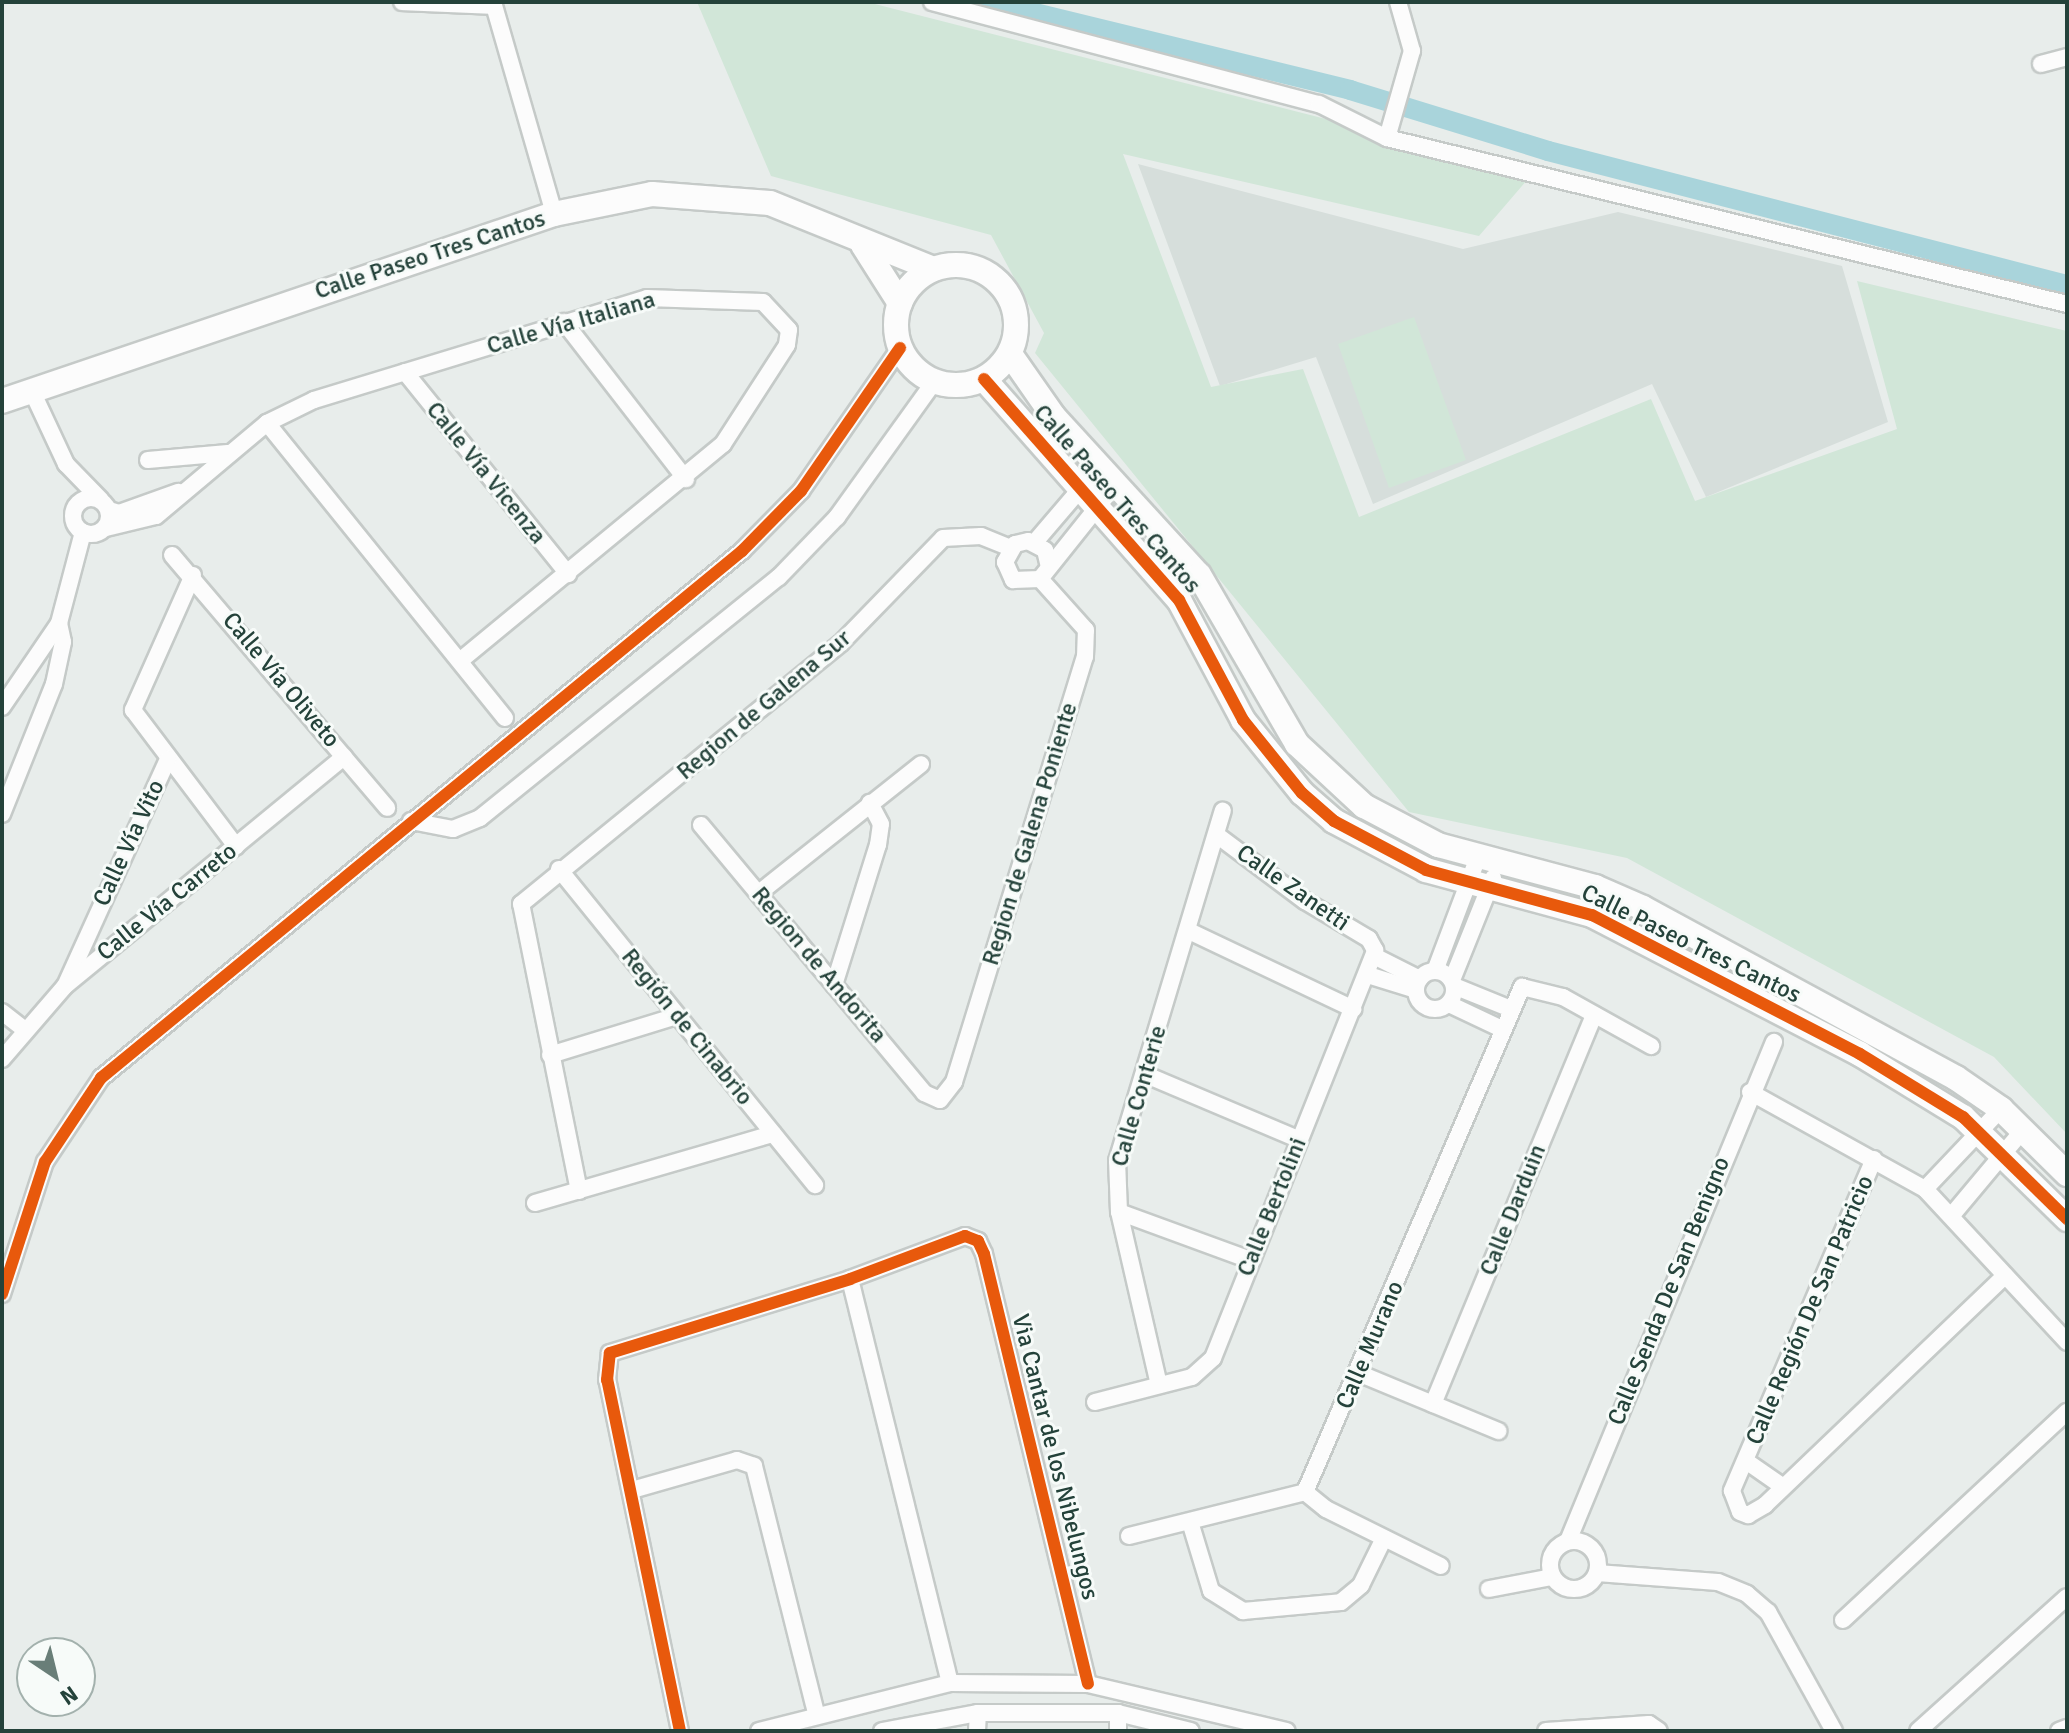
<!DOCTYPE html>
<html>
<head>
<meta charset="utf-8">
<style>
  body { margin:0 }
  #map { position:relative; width:2069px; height:1733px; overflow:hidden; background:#e8edeb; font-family:Signika,sans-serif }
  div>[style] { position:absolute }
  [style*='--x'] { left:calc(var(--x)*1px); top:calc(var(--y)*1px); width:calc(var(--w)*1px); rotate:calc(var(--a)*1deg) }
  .built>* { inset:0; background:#d6dedb }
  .green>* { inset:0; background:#d1e6d8 }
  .canal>* { height:20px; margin:-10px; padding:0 10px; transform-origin:10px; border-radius:10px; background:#a9d4db }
  .roads { filter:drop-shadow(2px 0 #c5cac8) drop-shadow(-2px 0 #c5cac8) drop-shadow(0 2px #c5cac8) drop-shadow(0 -2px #c5cac8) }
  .street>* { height:16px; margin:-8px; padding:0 8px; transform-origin:8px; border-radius:8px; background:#fcfcfc }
  .street>.ring { margin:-8px; padding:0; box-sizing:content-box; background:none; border:16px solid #fcfcfc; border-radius:50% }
  .secondary>* { height:24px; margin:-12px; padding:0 12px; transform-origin:12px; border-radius:12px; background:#fcfcfc }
  .secondary>.ring { margin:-12px; padding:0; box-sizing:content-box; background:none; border:24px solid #fcfcfc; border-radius:50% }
  .cycleway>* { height:12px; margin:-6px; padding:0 6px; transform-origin:6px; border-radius:6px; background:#e8590c }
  span { translate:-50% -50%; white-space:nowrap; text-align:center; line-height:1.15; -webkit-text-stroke:6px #f7fbf9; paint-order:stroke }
  .street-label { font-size:24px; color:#24423a }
  .frame { position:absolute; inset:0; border:4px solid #24423a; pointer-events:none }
  .north { position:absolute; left:16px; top:1637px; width:80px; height:80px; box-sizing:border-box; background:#f7fbf9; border:2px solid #a3b1ad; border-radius:50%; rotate:145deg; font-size:22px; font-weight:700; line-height:32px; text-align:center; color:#24423a }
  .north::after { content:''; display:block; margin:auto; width:28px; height:36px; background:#697e78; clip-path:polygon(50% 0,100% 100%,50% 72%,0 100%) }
</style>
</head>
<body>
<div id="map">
  <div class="built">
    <i style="clip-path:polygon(1138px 164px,1463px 249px,1618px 212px,1842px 266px,1888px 422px,1706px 497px,1652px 384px,1373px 504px,1316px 357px,1220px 386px)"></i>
  </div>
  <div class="green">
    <i style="clip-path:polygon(697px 2px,867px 2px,1534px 172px,1479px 236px,1123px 154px,1211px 387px,1303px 369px,1359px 517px,1651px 399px,1695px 501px,1897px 429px,1857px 281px,2067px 331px,2067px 1134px,1994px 1057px,1627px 858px,1409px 812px,1035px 353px,1044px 333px,991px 235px,771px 176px)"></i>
    <i style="clip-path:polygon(1414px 317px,1466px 460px,1389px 488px,1338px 344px)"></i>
  </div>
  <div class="canal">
    <i style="--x:990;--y:2;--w:371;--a:13.7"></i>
    <i style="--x:1350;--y:90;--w:207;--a:17.1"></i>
    <i style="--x:1548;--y:151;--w:536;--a:14.48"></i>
  </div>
  <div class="roads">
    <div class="street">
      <i style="--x:402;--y:2;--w:92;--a:2.5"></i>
      <i style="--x:493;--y:2;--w:221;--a:73.9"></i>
      <i style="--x:932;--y:2;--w:400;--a:14.8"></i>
      <i style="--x:1319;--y:104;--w:76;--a:26.6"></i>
      <i style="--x:1387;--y:138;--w:700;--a:13.72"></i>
      <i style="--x:2041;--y:64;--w:27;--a:-15"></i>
      <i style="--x:1387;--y:138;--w:91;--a:-74"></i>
      <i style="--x:1412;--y:51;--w:51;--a:-105.9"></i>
      <i style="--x:564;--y:322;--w:199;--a:52.2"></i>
      <i style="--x:405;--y:372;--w:260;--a:51.1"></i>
      <i style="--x:31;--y:389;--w:83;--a:65"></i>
      <i style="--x:66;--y:464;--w:50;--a:45.8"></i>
      <i style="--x:267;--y:423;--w:379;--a:51.1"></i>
      <i style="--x:148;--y:460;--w:80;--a:-5"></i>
      <i class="ring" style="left:73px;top:498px;width:20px;height:20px"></i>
      <i style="--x:109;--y:510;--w:10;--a:17"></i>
      <i style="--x:119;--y:513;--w:63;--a:-19.6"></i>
      <i style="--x:106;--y:528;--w:51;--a:-13.5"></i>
      <i style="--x:156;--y:516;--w:145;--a:-40"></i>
      <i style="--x:267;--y:423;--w:52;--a:-26.1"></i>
      <i style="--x:314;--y:400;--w:348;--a:-17"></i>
      <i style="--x:647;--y:298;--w:116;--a:2"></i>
      <i style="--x:763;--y:302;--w:38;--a:47"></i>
      <i style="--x:789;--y:330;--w:15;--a:98"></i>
      <i style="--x:787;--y:345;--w:118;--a:122.9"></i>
      <i style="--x:723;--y:444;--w:338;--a:140.5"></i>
      <i style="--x:1035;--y:542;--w:99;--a:-49.5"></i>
      <i style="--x:172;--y:555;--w:332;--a:49.6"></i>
      <i style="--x:1048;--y:563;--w:13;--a:-103"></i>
      <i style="--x:1045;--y:550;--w:19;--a:-152"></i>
      <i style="--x:1028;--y:541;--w:13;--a:167"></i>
      <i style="--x:1015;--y:544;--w:21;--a:119"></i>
      <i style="--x:1005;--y:562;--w:20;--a:66"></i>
      <i style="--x:1013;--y:580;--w:27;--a:-2"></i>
      <i style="--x:1040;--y:579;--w:120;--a:-51.4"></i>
      <i style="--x:193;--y:575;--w:148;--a:114"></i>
      <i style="--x:133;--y:710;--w:171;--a:52.9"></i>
      <i style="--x:2;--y:707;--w:102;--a:-55.8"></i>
      <i style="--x:2;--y:814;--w:140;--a:-68.2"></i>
      <i style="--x:54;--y:684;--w:43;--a:-77.9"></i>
      <i style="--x:63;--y:642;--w:19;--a:-102"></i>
      <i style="--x:59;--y:623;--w:94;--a:-75.2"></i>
      <i style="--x:411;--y:821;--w:43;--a:10.8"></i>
      <i style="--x:453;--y:829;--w:29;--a:-22"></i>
      <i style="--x:480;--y:818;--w:384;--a:-38.9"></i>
      <i style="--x:779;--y:577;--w:83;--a:-46"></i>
      <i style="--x:837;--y:517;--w:166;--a:-54.3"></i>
      <i style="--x:701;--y:825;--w:349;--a:50.2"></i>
      <i style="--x:924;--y:1093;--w:17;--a:24"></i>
      <i style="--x:940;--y:1100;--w:23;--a:-52"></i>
      <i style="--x:954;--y:1082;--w:445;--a:-72.9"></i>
      <i style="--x:1085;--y:657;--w:27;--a:-88"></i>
      <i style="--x:1086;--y:630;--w:69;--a:-132"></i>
      <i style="--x:559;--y:869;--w:407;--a:51"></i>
      <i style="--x:759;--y:893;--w:207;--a:-38.5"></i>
      <i style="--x:1189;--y:931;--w:182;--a:25.4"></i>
      <i style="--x:1374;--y:956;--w:51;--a:26.6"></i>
      <i class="ring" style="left:1416px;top:971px;width:22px;height:22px"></i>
      <i style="--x:1435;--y:971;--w:122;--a:-69.3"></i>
      <i style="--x:1368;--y:975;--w:50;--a:17.4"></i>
      <i style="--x:1452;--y:980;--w:110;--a:-68.1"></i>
      <i style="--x:66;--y:984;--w:247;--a:-65.6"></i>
      <i style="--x:834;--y:985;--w:147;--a:-72.6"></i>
      <i style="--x:878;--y:845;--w:21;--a:-82"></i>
      <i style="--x:881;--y:824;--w:24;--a:-118"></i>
      <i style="--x:1454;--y:986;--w:61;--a:22"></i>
      <i style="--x:1449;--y:1004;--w:59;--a:25.3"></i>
      <i style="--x:2;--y:1012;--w:28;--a:38"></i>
      <i style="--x:550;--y:1055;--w:133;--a:-17.1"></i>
      <i style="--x:2;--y:1059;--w:96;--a:-49.2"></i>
      <i style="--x:65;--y:986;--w:361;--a:-39.4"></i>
      <i style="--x:1144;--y:1074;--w:167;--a:22.9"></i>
      <i style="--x:1750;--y:1092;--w:200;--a:29"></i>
      <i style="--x:1925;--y:1189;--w:209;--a:47.1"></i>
      <i style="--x:1874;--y:1159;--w:361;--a:113.2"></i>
      <i style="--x:1732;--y:1491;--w:22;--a:69"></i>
      <i style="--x:1740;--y:1512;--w:9;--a:21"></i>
      <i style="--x:1748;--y:1515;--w:20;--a:-30"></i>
      <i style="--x:1765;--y:1505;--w:332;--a:-43.7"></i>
      <i style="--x:1925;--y:1189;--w:110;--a:-46.5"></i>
      <i style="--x:579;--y:1191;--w:293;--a:-101.4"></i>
      <i style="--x:521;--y:904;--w:413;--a:-39.2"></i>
      <i style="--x:841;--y:643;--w:146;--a:-45.8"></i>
      <i style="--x:943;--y:538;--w:38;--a:-3"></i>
      <i style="--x:981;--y:536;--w:31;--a:22"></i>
      <i style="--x:535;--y:1203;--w:248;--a:-16.2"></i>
      <i style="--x:1119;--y:1212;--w:140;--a:20.1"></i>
      <i style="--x:1952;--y:1215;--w:111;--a:-50.1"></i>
      <i style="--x:850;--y:1279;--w:416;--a:76.1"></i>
      <i style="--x:2;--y:1294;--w:139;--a:-72"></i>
      <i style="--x:45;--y:1162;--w:101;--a:-56.3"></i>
      <i style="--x:101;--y:1078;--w:830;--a:-39.43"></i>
      <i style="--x:742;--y:551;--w:84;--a:-45.5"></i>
      <i style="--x:801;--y:491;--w:174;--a:-55.3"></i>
      <i style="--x:1358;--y:1373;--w:152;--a:22.5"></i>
      <i style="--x:1159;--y:1385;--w:178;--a:-103"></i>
      <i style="--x:1119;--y:1212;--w:51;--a:-92.2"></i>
      <i style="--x:1117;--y:1161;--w:366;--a:-73.2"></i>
      <i style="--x:1095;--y:1402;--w:100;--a:-14.5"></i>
      <i style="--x:1192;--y:1377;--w:28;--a:-42"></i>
      <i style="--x:1213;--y:1358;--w:439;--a:-68.3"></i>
      <i style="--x:1375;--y:950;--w:13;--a:-119"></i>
      <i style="--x:1369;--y:939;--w:74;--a:-149.3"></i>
      <i style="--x:1305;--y:901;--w:109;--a:-143.2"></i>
      <i style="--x:1433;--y:1404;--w:421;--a:-67.5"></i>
      <i style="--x:1746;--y:1461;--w:44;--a:34.8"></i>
      <i style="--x:632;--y:1490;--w:109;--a:-15.9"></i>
      <i style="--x:737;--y:1460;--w:18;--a:19"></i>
      <i style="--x:754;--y:1466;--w:255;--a:75.9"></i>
      <i style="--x:1305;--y:1492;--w:27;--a:39"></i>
      <i style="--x:1326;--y:1509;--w:128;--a:26.4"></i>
      <i style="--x:1191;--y:1525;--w:69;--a:73.1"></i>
      <i style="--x:1211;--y:1591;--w:38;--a:32"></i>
      <i style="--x:1243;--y:1611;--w:98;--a:-5.2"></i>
      <i style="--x:1341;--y:1602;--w:26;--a:-40"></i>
      <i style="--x:1361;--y:1585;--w:52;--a:-63.9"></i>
      <i style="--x:1129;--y:1536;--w:181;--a:-14"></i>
      <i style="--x:1305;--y:1492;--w:550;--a:-66.75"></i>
      <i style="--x:1522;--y:987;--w:42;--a:13.7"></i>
      <i style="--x:1563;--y:997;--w:101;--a:29.1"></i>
      <i class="ring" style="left:1550px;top:1541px;width:32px;height:32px"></i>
      <i style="--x:1568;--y:1541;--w:540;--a:-67.57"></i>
      <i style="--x:1597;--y:1573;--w:121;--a:4.3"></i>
      <i style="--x:1718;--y:1582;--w:31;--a:22"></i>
      <i style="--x:1747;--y:1594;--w:28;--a:41"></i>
      <i style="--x:1768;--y:1612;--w:136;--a:61"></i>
      <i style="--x:1489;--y:1589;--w:64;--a:-10.8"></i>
      <i style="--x:1843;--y:1620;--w:306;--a:-42.9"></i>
      <i style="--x:680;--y:1731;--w:359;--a:-101.7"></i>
      <i style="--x:607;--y:1380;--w:27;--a:-84"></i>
      <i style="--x:610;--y:1353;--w:251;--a:-17.1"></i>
      <i style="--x:850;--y:1279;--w:123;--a:-20.5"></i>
      <i style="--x:965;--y:1236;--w:14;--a:21"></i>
      <i style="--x:978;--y:1241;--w:14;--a:65"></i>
      <i style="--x:984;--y:1254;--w:442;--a:76.4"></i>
      <i style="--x:759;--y:1731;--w:197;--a:-14.1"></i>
      <i style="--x:950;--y:1683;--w:138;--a:0.4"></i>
      <i style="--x:1088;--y:1684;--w:204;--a:13.3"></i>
      <i style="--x:882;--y:1731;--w:98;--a:-10.6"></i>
      <i style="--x:978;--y:1713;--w:140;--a:0"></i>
      <i style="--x:1118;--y:1713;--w:75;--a:13.9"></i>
      <i style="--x:977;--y:1731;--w:18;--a:-87"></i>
      <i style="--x:1118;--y:1731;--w:18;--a:-90"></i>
      <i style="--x:1546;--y:1731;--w:103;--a:-3.9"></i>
      <i style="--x:1649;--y:1724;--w:12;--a:35"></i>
      <i style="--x:1918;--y:1731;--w:200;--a:-42"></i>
      <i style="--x:2059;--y:1731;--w:9;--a:-21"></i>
    </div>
    <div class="secondary">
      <i style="--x:863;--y:245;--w:69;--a:57.5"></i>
      <i class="ring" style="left:896px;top:265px;width:96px;height:96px"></i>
      <i style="--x:1010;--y:354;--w:77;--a:55.1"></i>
      <i style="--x:1054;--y:417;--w:214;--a:47.5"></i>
      <i style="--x:1199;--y:575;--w:195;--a:59.9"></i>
      <i style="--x:1297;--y:744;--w:91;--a:42.8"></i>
      <i style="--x:1364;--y:806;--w:84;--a:27.8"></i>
      <i style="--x:1438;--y:845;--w:163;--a:15"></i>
      <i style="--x:1595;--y:887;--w:52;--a:23.6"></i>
      <i style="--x:1643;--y:908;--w:356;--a:28.5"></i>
      <i style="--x:1956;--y:1078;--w:55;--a:34.6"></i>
      <i style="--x:2001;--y:1109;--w:93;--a:44.6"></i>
      <i style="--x:984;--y:379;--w:295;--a:48.6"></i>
      <i style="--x:1179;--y:600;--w:136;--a:61.9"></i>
      <i style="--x:1243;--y:720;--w:94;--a:51.1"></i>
      <i style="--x:1302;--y:793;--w:43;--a:41.2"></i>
      <i style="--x:1334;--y:821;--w:104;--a:28"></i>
      <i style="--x:1426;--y:870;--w:172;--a:15.2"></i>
      <i style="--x:1592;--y:915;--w:302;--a:27.4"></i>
      <i style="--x:1860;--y:1054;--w:121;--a:31.5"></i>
      <i style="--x:1963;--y:1117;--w:146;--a:44.4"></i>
      <i style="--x:2;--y:401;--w:583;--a:-18.71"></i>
      <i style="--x:554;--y:214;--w:100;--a:-11.5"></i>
      <i style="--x:652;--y:194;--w:118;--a:4.4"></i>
      <i style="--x:770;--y:203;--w:176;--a:22"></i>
    </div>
  </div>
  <div class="cycleway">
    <i style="--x:984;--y:379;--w:295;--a:48.6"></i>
    <i style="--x:1179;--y:600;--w:136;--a:61.9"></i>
    <i style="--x:1243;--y:720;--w:94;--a:51.1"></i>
    <i style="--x:1302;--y:793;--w:43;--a:41.2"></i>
    <i style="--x:1334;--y:821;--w:104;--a:28"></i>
    <i style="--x:1426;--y:870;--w:172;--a:15.2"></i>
    <i style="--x:1592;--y:915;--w:302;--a:27.4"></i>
    <i style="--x:1860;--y:1054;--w:121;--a:31.5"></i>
    <i style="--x:1963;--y:1117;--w:146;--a:44.4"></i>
    <i style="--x:2;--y:1294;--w:139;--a:-72"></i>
    <i style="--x:45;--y:1162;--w:101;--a:-56.3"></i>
    <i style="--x:101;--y:1078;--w:830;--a:-39.43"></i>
    <i style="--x:742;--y:551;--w:84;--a:-45.5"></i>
    <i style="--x:801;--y:491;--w:174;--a:-55.3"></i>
    <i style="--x:680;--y:1731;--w:359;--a:-101.7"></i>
    <i style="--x:607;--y:1380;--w:27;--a:-84"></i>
    <i style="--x:610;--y:1353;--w:251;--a:-17.1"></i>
    <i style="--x:850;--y:1279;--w:123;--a:-20.5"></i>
    <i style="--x:965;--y:1236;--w:14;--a:21"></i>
    <i style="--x:978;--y:1241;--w:14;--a:65"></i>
    <i style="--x:984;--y:1254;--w:442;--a:76.4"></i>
  </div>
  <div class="street-label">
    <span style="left:430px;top:255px;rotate:-18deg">Calle Paseo Tres Cantos</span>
    <span style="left:571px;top:323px;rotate:-16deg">Calle Vía Italiana</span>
    <span style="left:486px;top:473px;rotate:51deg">Calle Vía Vicenza</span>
    <span style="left:1117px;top:499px;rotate:49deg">Calle Paseo Tres Cantos</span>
    <span style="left:281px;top:680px;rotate:50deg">Calle Vía Oliveto</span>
    <span style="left:764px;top:705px;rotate:-40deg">Region de Galena Sur</span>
    <span style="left:1030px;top:834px;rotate:-73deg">Region de Galena Poniente</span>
    <span style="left:129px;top:843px;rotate:-65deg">Calle Vía Vito</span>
    <span style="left:1293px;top:888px;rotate:35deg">Calle Zanetti</span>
    <span style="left:167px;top:902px;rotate:-39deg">Calle Vía Carreto</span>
    <span style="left:1691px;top:944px;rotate:26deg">Calle Paseo Tres Cantos</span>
    <span style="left:819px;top:965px;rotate:50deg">Region de Andorita</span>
    <span style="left:687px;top:1027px;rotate:51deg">Región de Cinabrio</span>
    <span style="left:1139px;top:1096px;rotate:-74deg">Calle Conterie</span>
    <span style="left:1272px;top:1207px;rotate:-68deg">Calle Bertolini</span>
    <span style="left:1513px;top:1210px;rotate:-68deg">Calle Darduin</span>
    <span style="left:1669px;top:1291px;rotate:-68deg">Calle Senda De San Benigno</span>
    <span style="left:1810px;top:1310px;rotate:-67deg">Calle Región De San Patricio</span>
    <span style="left:1370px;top:1345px;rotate:-67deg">Calle Murano</span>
    <span style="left:1055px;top:1457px;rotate:76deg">Via Cantar de los Nibelungos</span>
  </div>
  <div class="frame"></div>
  <div class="north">N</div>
</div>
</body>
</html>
